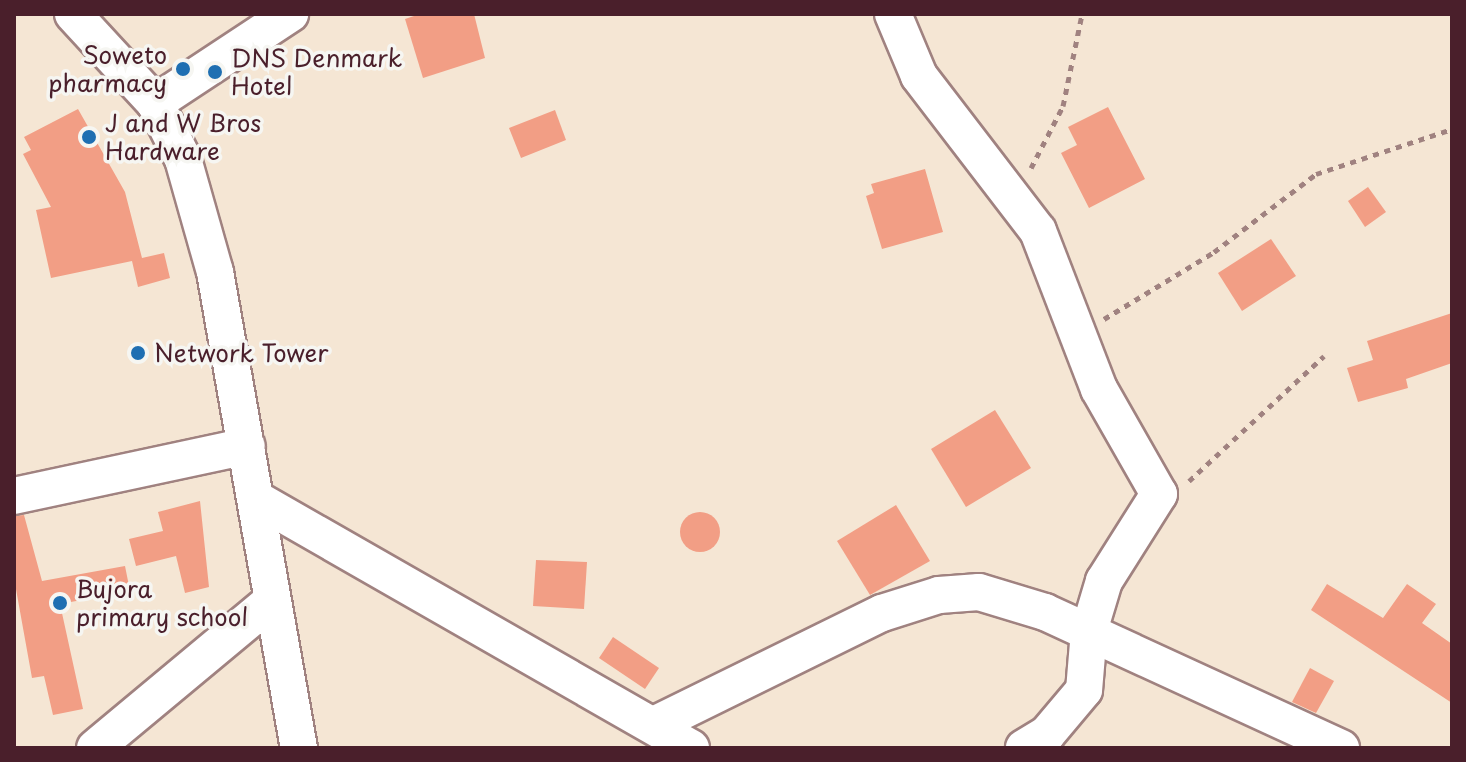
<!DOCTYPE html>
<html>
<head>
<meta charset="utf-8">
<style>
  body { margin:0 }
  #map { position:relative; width:1466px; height:762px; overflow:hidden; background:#f5e6d4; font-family:"Playpen Sans",sans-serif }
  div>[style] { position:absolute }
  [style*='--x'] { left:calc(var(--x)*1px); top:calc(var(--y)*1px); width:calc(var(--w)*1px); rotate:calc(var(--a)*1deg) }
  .building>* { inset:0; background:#f29e85 }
  .round { border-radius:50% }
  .path>* { height:5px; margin-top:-2.5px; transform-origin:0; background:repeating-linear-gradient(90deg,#a08280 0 6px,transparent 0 12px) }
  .roads { filter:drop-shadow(2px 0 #a08280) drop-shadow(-2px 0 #a08280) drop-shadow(0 2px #a08280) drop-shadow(0 -2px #a08280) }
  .minor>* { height:36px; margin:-18px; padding:0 18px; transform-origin:18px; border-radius:18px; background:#fff }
  .dots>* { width:22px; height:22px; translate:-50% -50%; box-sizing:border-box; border:4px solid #f6f6f2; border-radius:50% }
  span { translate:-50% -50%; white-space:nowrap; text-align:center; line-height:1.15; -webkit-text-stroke:7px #f6f6f2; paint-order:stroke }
  .poi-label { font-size:24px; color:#4a1f2b }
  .right { translate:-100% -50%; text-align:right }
  .left { translate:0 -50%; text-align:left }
  .frame { position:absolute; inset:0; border:16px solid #4a1f2b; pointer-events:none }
</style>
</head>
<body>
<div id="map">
  <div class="building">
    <i style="clip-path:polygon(420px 14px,474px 14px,485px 58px,423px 78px,405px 19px)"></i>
    <i style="clip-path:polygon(1108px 107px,1145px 179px,1089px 208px,1061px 153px,1077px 145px,1068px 127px)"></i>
    <i style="clip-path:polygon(78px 109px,125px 192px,142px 258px,164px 253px,170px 278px,138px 287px,132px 261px,51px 278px,36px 210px,51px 207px,23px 154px,31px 150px,24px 137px)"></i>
    <i style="clip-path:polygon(555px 110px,566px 140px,521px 158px,509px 128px)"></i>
    <i style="clip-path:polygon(925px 169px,943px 232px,882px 249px,866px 196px,874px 193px,871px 184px)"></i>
    <i style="clip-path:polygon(1368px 187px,1386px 212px,1365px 227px,1348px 201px)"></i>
    <i style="clip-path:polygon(1271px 239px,1296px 276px,1242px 311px,1218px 273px)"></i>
    <i style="clip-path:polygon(1452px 313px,1452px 363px,1406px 379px,1408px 388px,1358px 402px,1347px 368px,1373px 360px,1367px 341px)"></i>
    <i style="clip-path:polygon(995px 410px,1031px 468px,966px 507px,931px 449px)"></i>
    <i style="clip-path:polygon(200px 501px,209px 587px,185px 593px,176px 556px,136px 566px,129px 539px,163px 531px,158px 512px)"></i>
    <i style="clip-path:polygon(896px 505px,930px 561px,870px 595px,837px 541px)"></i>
    <i class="round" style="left:680px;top:512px;width:40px;height:40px"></i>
    <i style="clip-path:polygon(24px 515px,42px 581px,125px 566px,130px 591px,60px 604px,83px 709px,53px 715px,44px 676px,32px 678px,14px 578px,14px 516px)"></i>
    <i style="clip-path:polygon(536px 560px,587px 562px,584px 609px,533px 606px)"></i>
    <i style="clip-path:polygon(1327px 584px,1383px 618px,1407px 584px,1436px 604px,1422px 623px,1452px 644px,1452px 703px,1311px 610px)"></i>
    <i style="clip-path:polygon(613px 637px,659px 668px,645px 689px,599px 658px)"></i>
    <i style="clip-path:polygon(1310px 668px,1334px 681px,1316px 713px,1292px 702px)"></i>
  </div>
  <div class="path">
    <i style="--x:1031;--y:168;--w:70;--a:-62.7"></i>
    <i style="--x:1063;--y:106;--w:94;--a:-78.3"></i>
    <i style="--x:1104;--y:319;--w:129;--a:-31.3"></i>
    <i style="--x:1214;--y:252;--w:128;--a:-37.4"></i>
    <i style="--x:1316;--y:174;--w:143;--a:-18.3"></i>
    <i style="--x:1189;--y:481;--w:184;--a:-42.8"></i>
  </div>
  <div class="roads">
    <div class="minor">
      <i style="--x:73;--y:14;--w:121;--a:47.3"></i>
      <i style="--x:155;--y:103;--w:63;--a:63.4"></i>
      <i style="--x:183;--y:159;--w:117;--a:74.2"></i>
      <i style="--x:215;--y:272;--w:483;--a:80"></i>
      <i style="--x:893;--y:14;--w:67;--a:67.2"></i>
      <i style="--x:919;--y:76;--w:195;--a:52.5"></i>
      <i style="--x:1038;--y:231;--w:169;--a:68.9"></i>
      <i style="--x:1099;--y:389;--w:121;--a:60.3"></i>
      <i style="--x:1159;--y:494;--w:103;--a:122.3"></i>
      <i style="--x:1104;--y:581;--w:52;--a:106.7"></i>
      <i style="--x:1089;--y:631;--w:59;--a:94.8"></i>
      <i style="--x:1084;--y:690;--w:57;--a:130.1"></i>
      <i style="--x:1047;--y:734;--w:27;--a:149"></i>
      <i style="--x:155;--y:103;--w:162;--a:-33.4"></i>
      <i style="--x:14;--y:496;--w:238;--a:-12.1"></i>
      <i style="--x:258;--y:500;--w:499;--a:29.8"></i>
      <i style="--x:654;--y:725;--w:254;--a:-26.2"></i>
      <i style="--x:882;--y:613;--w:60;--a:-17.5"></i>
      <i style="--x:939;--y:595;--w:40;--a:-4.3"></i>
      <i style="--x:979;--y:592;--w:69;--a:16.9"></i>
      <i style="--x:1045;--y:612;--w:326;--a:24.7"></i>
      <i style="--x:95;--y:748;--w:228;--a:-39.8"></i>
    </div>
  </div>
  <div class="dots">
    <i style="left:183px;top:69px;background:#1f6fb2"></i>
    <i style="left:215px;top:72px;background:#1f6fb2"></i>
    <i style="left:89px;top:137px;background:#1f6fb2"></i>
    <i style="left:138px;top:353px;background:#1f6fb2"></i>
    <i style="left:60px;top:603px;background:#1f6fb2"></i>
  </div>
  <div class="poi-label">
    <span class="right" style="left:167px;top:69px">Soweto<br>pharmacy</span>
    <span class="left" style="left:231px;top:72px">DNS Denmark<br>Hotel</span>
    <span class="left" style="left:105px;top:137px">J and W Bros<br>Hardware</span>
    <span class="left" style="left:154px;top:353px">Network Tower</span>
    <span class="left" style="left:76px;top:603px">Bujora<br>primary school</span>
  </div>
  <div class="frame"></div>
</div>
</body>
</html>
